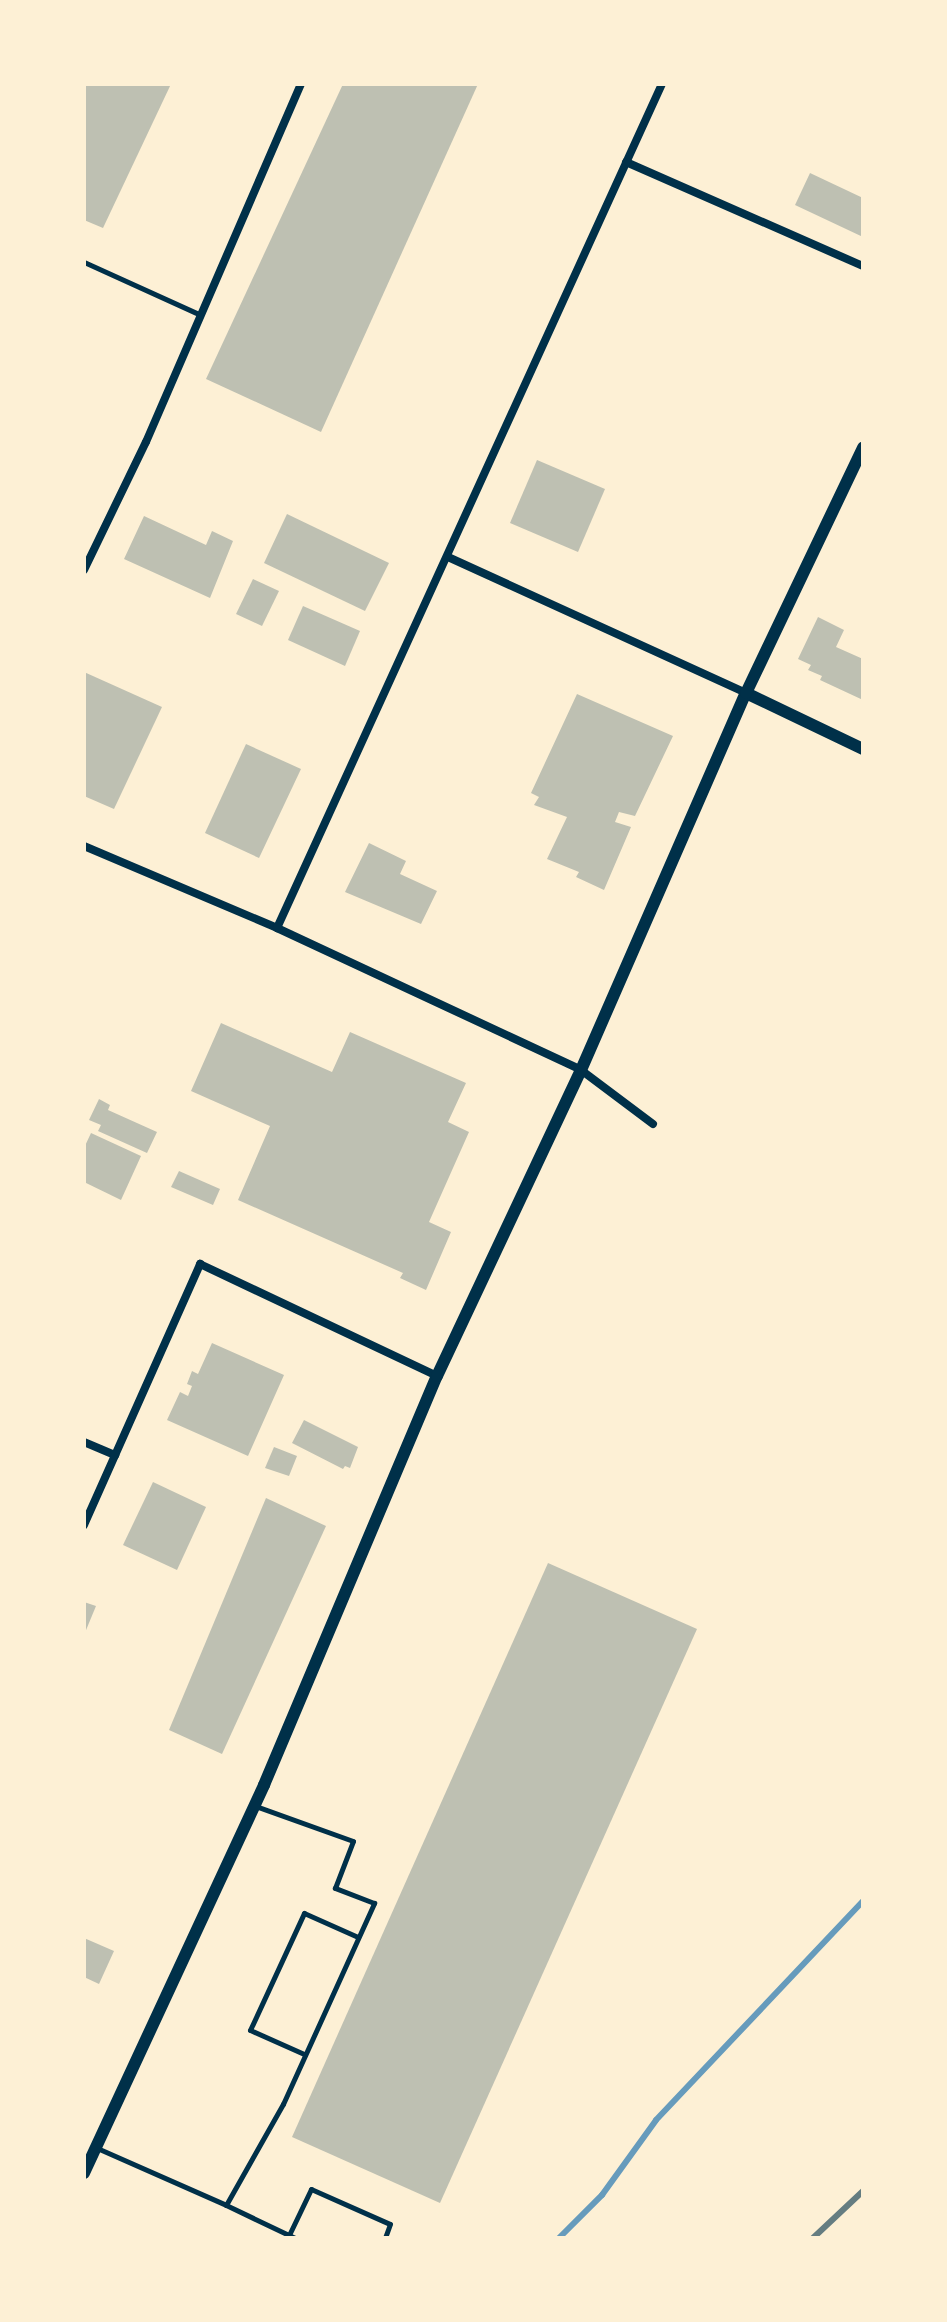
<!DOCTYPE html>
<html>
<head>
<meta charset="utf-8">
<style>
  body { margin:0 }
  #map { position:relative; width:947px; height:2322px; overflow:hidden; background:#fdf0d5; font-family:"Archivo Narrow",sans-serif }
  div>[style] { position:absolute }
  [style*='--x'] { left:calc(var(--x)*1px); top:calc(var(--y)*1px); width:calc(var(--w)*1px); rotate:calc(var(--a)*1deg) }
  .stream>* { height:6px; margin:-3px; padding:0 3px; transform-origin:3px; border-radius:3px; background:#669bbc }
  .building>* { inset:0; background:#bec0b2 }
  .service>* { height:5px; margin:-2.5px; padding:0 2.5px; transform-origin:2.5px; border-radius:2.5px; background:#003049 }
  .minor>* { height:8px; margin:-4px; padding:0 4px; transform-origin:4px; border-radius:4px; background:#003049 }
  .tertiary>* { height:12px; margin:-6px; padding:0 6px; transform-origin:6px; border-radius:6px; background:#003049 }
  .rail>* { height:6px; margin:-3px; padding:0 3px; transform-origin:3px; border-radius:3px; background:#657d81 }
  span { translate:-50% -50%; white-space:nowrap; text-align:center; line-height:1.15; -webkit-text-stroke:7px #fdf0d5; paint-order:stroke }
  .frame { position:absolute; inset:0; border:86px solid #fdf0d5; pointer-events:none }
</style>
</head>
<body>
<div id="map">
  <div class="stream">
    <i style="--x:559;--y:2238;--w:61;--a:-45"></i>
    <i style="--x:602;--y:2195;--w:92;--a:-54.2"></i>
    <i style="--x:656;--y:2120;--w:301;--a:-46.6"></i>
  </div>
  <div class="building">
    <i style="clip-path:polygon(84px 84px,171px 84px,103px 228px,84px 220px)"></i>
    <i style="clip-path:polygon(343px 84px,478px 84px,321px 432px,206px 379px)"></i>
    <i style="clip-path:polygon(810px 173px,863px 198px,863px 237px,795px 205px)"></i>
    <i style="clip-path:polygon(537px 460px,605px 489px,578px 552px,510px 523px)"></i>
    <i style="clip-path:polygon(287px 514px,389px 563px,365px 611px,264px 563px)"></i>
    <i style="clip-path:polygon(144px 516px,206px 545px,212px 531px,233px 541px,210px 598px,124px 559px)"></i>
    <i style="clip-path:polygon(253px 579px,279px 591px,262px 626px,236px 614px)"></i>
    <i style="clip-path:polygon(303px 606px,360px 631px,345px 666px,288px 640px)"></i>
    <i style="clip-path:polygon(818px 617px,844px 630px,836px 647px,863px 659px,863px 700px,820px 680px,822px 676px,808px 670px,811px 665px,798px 659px)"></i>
    <i style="clip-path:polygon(84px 672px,162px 707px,114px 809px,84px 796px)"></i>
    <i style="clip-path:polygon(577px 694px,673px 736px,635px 816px,619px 812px,615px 822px,631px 827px,604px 890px,576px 877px,579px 872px,547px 859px,567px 817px,534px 805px,539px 797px,531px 793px)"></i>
    <i style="clip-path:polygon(246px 744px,301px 769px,259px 858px,205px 833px)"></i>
    <i style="clip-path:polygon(369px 843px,406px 861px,400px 874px,437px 891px,421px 924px,345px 892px)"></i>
    <i style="clip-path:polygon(221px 1023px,332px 1072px,350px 1032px,466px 1083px,448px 1122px,469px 1132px,429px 1222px,451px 1232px,426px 1290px,400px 1278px,403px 1273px,238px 1200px,270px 1126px,191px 1091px)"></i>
    <i style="clip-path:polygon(99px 1099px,110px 1105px,108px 1110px,157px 1132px,147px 1153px,98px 1131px,101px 1125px,89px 1120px)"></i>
    <i style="clip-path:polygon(91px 1133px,141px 1156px,121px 1200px,84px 1182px,84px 1148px)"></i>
    <i style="clip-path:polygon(179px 1171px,220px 1189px,213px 1205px,171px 1187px)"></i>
    <i style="clip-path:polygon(212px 1343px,284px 1375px,248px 1456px,167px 1420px,180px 1392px,188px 1396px,192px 1386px,187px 1384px,192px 1371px,198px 1374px)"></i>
    <i style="clip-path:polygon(304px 1420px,358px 1447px,350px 1468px,345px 1466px,343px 1469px,292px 1443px)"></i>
    <i style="clip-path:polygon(274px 1447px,297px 1456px,289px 1476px,265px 1468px)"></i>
    <i style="clip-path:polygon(153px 1482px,206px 1507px,177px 1570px,123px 1545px)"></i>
    <i style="clip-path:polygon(266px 1498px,326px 1526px,222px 1754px,169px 1730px)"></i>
    <i style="clip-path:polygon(548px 1563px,697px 1629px,440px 2203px,292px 2137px)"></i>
    <i style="clip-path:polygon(84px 1602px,96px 1606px,84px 1635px)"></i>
    <i style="clip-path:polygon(84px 1938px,114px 1951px,99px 1984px,84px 1977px)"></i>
  </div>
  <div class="service">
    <i style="--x:84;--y:262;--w:128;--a:24.4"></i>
    <i style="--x:304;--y:2054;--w:59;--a:-156"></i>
    <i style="--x:250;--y:2030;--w:129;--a:-65.2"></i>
    <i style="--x:304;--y:1913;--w:59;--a:24"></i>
    <i style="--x:97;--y:2148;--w:141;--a:23.8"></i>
    <i style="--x:226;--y:2205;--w:116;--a:-60.6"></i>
    <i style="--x:283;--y:2104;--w:221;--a:-65.6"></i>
    <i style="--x:374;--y:1903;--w:42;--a:-159"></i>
    <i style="--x:335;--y:1888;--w:50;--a:-69"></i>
    <i style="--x:353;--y:1841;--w:104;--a:-160.3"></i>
    <i style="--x:226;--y:2205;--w:76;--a:25.6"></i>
    <i style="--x:289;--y:2235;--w:51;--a:-64.4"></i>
    <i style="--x:311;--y:2189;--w:86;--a:23.9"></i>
    <i style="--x:390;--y:2224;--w:15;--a:110"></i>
  </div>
  <div class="minor">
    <i style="--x:626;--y:162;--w:259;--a:23.7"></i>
    <i style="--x:448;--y:557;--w:328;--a:24.5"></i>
    <i style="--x:84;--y:570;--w:142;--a:-64.2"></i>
    <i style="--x:146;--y:442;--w:390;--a:-66.6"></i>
    <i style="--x:84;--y:846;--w:210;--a:23"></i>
    <i style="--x:277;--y:928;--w:336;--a:25"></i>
    <i style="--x:581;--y:1070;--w:90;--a:36.9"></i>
    <i style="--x:277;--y:928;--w:928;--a:-65.48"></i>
    <i style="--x:84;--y:1442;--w:34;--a:23"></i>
    <i style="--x:84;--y:1525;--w:286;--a:-66"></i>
    <i style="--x:200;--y:1264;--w:262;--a:25.3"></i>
  </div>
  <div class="tertiary">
    <i style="--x:746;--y:693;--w:130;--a:25.6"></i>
    <i style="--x:84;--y:2173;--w:428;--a:-65.1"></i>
    <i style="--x:264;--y:1785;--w:444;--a:-67.1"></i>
    <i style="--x:437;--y:1376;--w:338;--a:-64.8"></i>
    <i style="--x:581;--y:1070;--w:412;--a:-66.4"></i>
    <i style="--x:746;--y:693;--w:272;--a:-64.5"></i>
  </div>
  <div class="rail">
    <i style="--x:813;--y:2238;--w:69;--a:-43.2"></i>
  </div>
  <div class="frame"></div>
</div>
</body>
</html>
